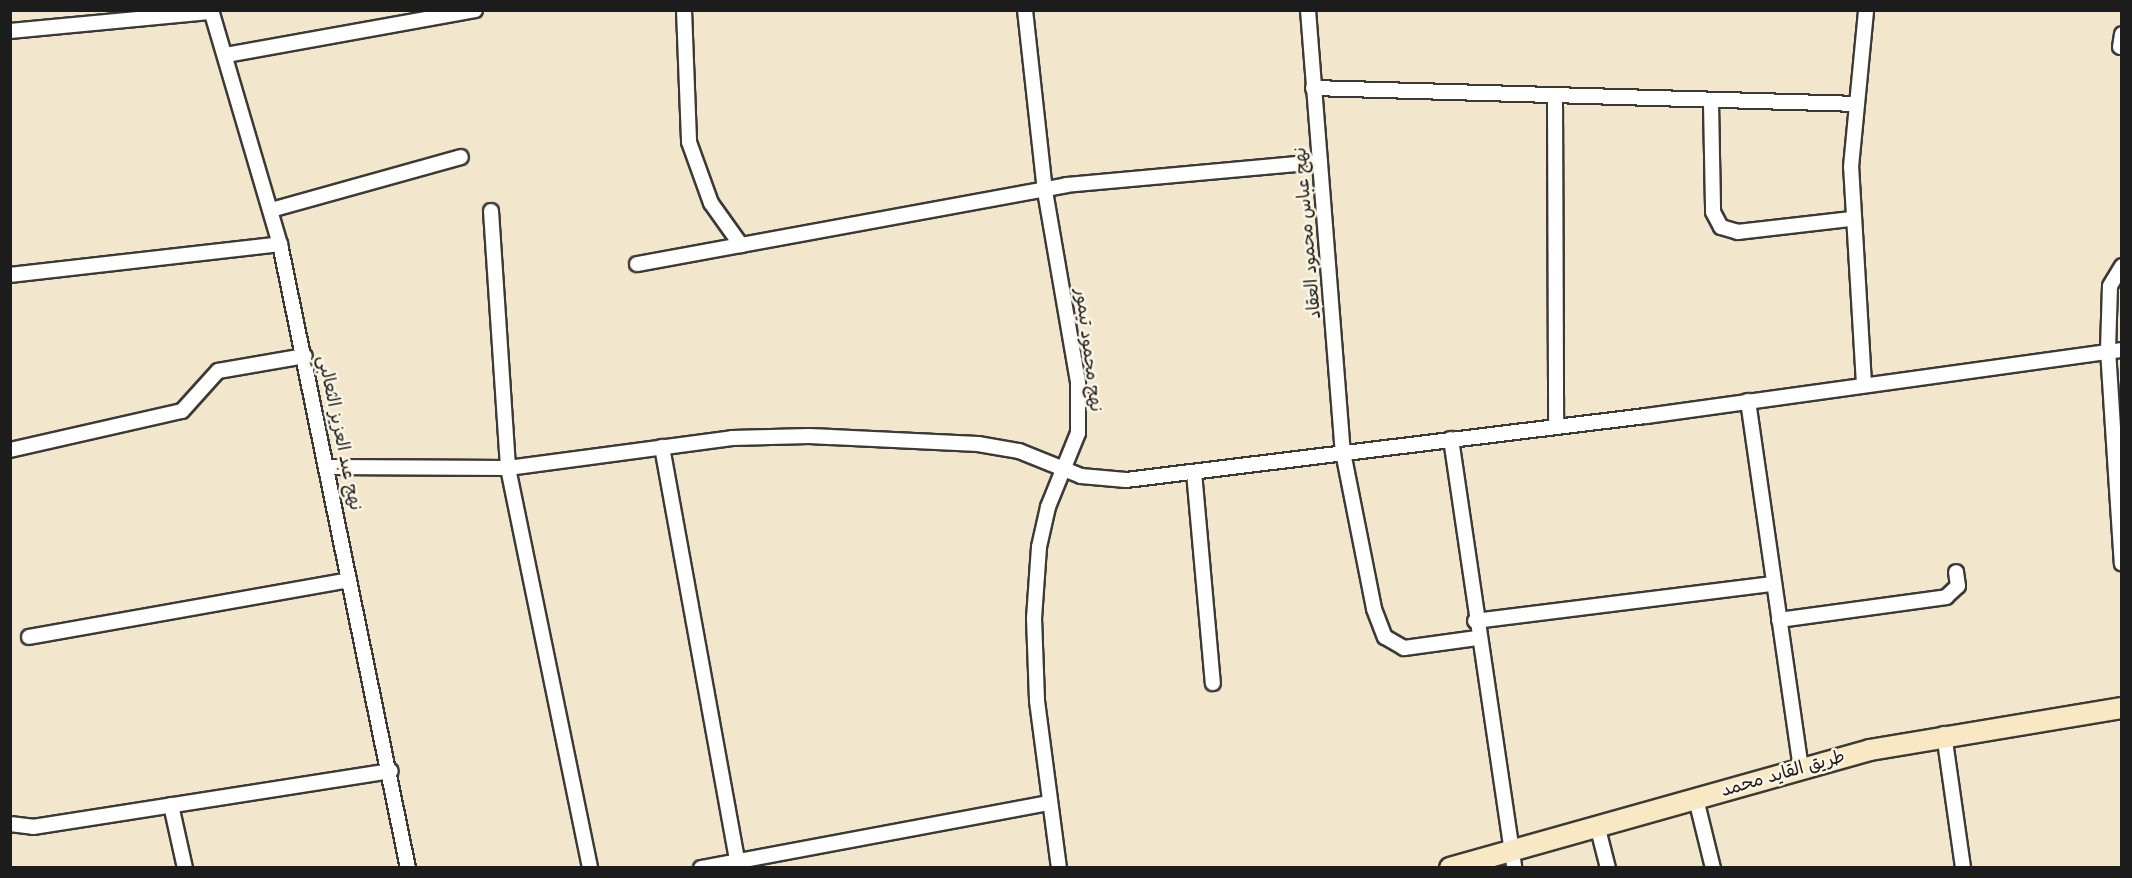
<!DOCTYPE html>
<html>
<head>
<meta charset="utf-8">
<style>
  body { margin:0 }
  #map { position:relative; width:2132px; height:878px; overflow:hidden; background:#f2e7cc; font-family:"Balsamiq Sans","Playpen Sans Arabic",sans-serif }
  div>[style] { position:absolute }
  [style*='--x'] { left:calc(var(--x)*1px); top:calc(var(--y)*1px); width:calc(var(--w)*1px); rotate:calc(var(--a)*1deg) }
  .roads { filter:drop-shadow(2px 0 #3c3a36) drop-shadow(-2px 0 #3c3a36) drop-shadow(0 2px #3c3a36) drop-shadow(0 -2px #3c3a36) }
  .minor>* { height:14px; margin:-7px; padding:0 7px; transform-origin:7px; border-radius:7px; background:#fff }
  .secondary>* { height:20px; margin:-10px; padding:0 10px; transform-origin:10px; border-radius:10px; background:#f8e8c3 }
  span { translate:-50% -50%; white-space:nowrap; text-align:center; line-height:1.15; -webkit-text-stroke:5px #fcf5e5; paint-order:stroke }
  .street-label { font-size:18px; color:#1c1c1c }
  .frame { position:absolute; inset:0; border:12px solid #1c1c1c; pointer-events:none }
</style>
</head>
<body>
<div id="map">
  <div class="roads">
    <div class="minor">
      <i style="--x:211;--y:10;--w:244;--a:73.6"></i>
      <i style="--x:280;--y:244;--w:637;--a:78.41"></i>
      <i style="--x:684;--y:10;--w:132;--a:87.8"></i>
      <i style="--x:689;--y:142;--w:65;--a:70.2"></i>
      <i style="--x:711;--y:203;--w:52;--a:54.5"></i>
      <i style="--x:1025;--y:10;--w:182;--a:83.7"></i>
      <i style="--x:1045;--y:191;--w:195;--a:80.2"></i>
      <i style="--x:1078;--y:383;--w:50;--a:90"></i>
      <i style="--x:1078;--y:433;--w:80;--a:112.1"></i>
      <i style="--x:1048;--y:507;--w:41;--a:102.7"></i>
      <i style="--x:1039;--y:547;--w:71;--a:94"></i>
      <i style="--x:1034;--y:618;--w:83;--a:87.9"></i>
      <i style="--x:1037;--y:701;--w:168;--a:82.5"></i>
      <i style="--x:1308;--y:10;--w:443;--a:85.5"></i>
      <i style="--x:1343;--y:452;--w:160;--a:78.8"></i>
      <i style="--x:1374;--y:609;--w:30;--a:69"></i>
      <i style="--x:1385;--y:637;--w:22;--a:30"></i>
      <i style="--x:1404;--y:648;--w:74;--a:-7.8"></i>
      <i style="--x:10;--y:31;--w:203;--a:-5.4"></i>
      <i style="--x:2120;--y:47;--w:13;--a:-81"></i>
      <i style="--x:226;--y:55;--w:253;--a:-10.2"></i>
      <i style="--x:1313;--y:88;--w:544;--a:1.68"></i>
      <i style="--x:1555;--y:99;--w:326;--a:89.8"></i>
      <i style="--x:1711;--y:103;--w:109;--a:88.9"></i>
      <i style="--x:1713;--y:212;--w:17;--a:62"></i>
      <i style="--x:1721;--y:227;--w:18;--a:16"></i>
      <i style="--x:1738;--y:232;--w:114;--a:-6.6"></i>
      <i style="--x:271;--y:210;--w:197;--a:-15.6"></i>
      <i style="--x:491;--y:211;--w:258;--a:86.2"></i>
      <i style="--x:508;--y:468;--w:408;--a:78.4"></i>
      <i style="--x:637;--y:264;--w:436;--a:-10.4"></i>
      <i style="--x:1066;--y:185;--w:255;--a:-5.2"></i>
      <i style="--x:2122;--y:266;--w:23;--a:121"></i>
      <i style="--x:2110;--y:286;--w:64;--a:91.8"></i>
      <i style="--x:2108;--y:350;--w:214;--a:86.3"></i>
      <i style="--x:10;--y:275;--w:272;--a:-6.5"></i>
      <i style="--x:1864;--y:384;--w:217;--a:-93.4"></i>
      <i style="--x:1851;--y:167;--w:158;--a:-84.5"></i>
      <i style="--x:1748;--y:401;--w:371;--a:81.8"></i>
      <i style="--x:1451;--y:439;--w:434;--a:81.6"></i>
      <i style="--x:662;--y:447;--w:420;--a:79.7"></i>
      <i style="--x:10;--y:450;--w:176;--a:-12.8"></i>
      <i style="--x:182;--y:411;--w:54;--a:-48"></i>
      <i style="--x:218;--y:371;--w:88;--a:-9.8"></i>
      <i style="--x:329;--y:467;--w:179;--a:0.3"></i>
      <i style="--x:508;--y:468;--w:226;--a:-7.6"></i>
      <i style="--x:732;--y:438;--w:77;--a:-1.5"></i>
      <i style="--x:809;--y:436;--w:169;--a:2.7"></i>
      <i style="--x:978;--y:444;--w:42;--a:9.7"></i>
      <i style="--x:1019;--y:451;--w:67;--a:22"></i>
      <i style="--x:1081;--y:476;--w:45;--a:5.1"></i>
      <i style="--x:1126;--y:480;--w:524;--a:-7.02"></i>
      <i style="--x:1646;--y:416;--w:481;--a:-7.9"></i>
      <i style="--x:1194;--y:472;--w:212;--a:84.9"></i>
      <i style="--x:1779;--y:620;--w:169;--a:-7.8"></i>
      <i style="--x:1946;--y:597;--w:16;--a:-43"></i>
      <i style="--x:1958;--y:586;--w:14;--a:-98"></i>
      <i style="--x:1475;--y:621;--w:300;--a:-7.1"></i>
      <i style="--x:29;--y:637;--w:325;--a:-10.1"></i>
      <i style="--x:1944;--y:734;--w:135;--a:81.9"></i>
      <i style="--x:1696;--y:799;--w:71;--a:76.2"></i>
      <i style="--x:171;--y:805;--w:65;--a:77.5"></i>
      <i style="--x:10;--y:824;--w:23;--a:7"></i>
      <i style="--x:33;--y:827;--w:362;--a:-8.9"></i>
      <i style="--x:1597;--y:825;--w:44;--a:75.7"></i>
      <i style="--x:701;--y:868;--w:354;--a:-10.6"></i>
    </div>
    <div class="secondary">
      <i style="--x:1450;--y:868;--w:436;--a:-15.7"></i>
      <i style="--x:1870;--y:750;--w:255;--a:-9.5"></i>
    </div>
  </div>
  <div class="street-label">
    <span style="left:1308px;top:233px;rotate:-95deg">نهج عباس محمود العقاد</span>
    <span style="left:1088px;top:350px;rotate:83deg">نهج محمود تيمور</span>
    <span style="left:339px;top:433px;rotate:78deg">نهج عبد العزيز الثعالبي</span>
    <span style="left:1783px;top:774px;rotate:-16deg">طريق القايد محمد</span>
  </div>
  <div class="frame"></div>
</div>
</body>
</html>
